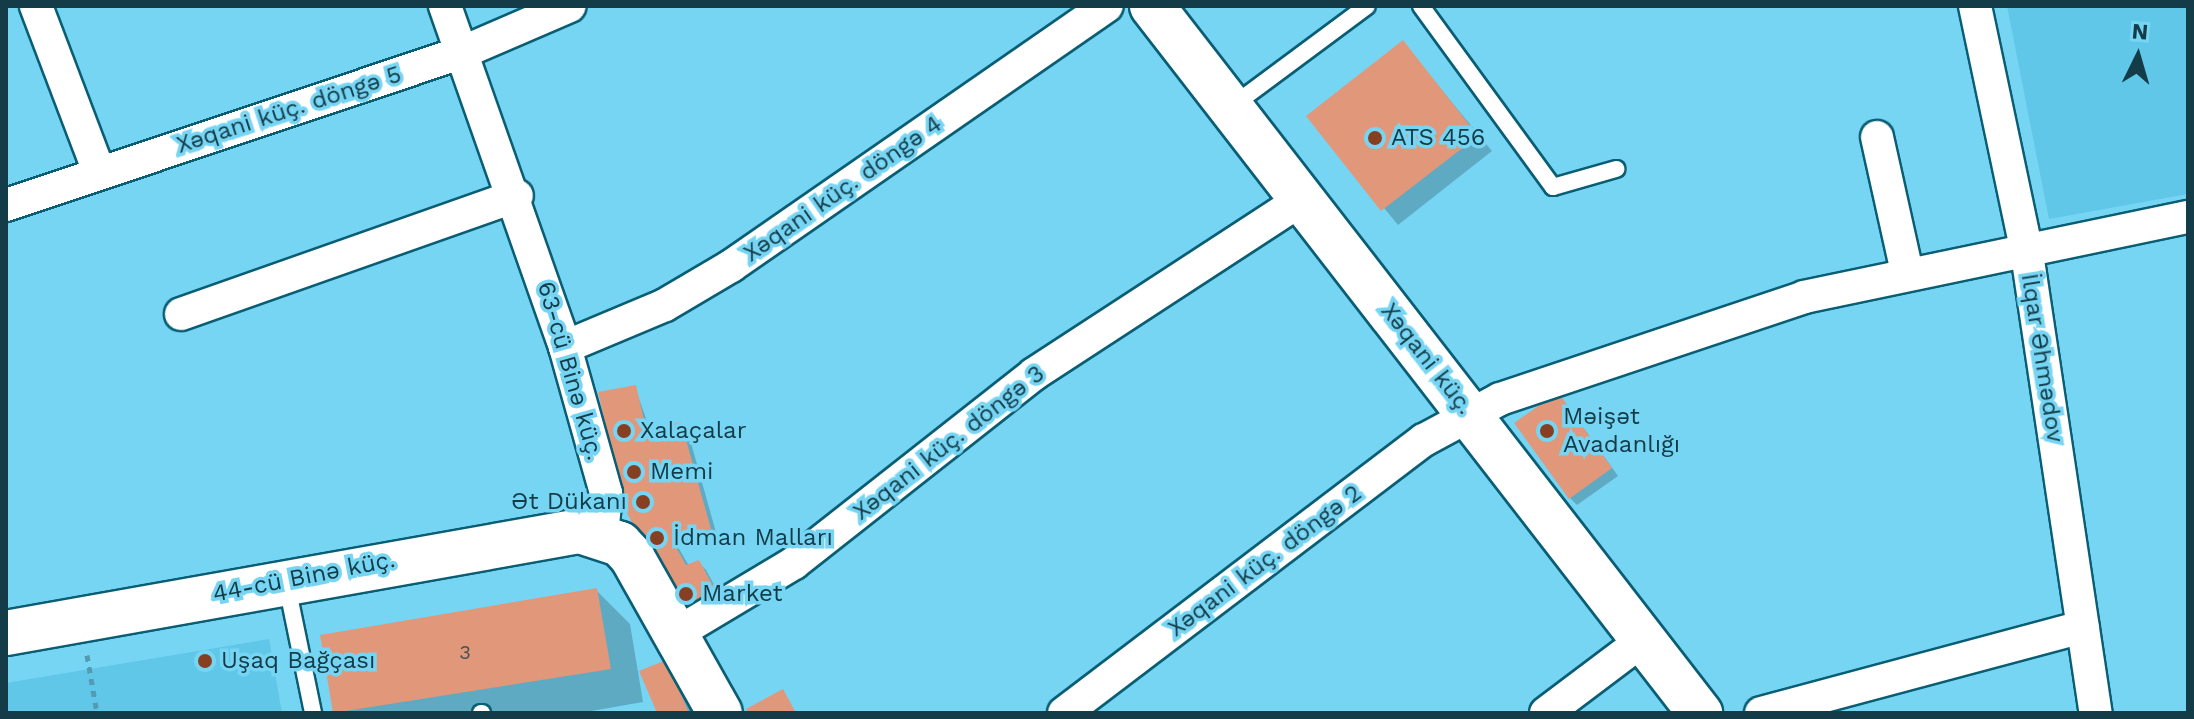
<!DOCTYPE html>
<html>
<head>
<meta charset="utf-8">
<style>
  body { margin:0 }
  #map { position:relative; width:2194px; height:719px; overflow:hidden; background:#77d5f4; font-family:"Work Sans",sans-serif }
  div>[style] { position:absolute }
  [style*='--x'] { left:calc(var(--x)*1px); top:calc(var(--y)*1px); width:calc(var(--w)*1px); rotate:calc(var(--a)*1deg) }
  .built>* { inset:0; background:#60c7e8 }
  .shadow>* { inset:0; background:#0003 }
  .building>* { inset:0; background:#e1977a }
  .path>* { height:5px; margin-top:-2.5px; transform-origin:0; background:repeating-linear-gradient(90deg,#519bb3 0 6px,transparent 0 12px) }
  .roads { filter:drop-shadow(2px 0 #0a5e74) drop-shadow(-2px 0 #0a5e74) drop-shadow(0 2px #0a5e74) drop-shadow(0 -2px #0a5e74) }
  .lane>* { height:16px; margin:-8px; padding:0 8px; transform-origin:8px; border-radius:8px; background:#fff }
  .street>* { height:32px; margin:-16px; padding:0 16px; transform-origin:16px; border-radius:16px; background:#fff }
  .secondary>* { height:44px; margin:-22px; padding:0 22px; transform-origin:22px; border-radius:22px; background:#fff }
  .dots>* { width:22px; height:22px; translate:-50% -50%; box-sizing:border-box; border:4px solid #77d5f4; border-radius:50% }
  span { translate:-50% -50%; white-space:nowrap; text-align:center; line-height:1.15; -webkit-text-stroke:7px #77d5f4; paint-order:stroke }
  .number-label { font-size:20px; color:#465354 }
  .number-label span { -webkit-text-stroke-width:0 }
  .street-label { font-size:24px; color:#133c48 }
  .poi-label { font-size:24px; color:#133c48 }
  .left { translate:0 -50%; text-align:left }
  .right { translate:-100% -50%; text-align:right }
  .frame { position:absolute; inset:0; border:8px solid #133c48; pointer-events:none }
  .north { position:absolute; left:2098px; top:16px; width:80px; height:80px; -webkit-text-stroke:6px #77d5f4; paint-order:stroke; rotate:5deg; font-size:22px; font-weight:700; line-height:32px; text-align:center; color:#133c48 }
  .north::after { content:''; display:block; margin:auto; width:28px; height:36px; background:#133c48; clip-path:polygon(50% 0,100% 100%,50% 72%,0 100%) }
</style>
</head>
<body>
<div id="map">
  <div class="built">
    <i style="clip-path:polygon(2007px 6px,2188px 6px,2188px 194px,2049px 219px)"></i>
    <i style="clip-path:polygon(269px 639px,282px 713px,6px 713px,6px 683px)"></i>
  </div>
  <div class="shadow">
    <i style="clip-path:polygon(1403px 43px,1492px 151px,1398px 225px,1309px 116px)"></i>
    <i style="clip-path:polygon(635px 387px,650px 430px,680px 424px,688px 432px,717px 536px,678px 547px,689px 566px,698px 562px,706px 570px,724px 603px,691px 623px)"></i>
    <i style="clip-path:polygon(1565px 402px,1618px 476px,1577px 505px,1570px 498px)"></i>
    <i style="clip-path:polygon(596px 590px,630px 624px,643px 702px,580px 713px,335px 713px,322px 636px)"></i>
    <i style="clip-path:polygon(666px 662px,673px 669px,692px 713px,659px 713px)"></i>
  </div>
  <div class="building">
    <i style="clip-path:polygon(1403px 40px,1478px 136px,1381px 211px,1306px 116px)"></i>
    <i style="clip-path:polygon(636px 385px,646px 429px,681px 422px,711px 529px,672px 540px,686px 565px,699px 560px,718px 595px,682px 618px,625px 509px,598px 392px)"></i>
    <i style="clip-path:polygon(1558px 392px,1612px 468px,1569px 499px,1514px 423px)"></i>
    <i style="clip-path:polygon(597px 588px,611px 669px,333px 713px,320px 635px)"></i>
    <i style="clip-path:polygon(666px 660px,689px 713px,657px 713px,639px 671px)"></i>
    <i style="clip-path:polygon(783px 689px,796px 713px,749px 713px,746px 709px)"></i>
  </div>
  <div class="path">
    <i style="--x:87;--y:655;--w:59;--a:80.2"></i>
  </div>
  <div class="roads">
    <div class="lane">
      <i style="--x:1421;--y:6;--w:224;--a:53.9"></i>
      <i style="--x:1553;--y:187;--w:66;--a:-15.9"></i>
      <i style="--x:1231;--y:107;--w:169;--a:-36.6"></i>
      <i style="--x:287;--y:586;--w:130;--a:78.4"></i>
      <i style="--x:481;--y:713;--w:1;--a:0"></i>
    </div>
    <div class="street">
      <i style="--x:36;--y:6;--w:178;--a:69.2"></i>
      <i style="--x:445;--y:6;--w:361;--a:70.6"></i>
      <i style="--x:565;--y:347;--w:152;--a:74.3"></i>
      <i style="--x:606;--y:493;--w:43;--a:95.3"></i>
      <i style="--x:1975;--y:6;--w:246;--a:78.1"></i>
      <i style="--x:2026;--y:247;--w:471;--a:81.5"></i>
      <i style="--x:1877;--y:137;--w:138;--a:77.5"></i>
      <i style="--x:6;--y:205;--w:482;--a:-18.5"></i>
      <i style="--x:463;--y:52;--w:116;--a:-23.3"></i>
      <i style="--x:181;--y:314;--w:356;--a:-19.4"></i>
      <i style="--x:565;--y:347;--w:108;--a:-22.8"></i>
      <i style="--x:665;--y:305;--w:77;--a:-30.6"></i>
      <i style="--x:731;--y:266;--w:457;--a:-34.7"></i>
      <i style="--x:677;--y:633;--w:136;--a:-30.9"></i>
      <i style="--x:794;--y:563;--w:305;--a:-38.2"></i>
      <i style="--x:1034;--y:374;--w:320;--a:-33.1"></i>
      <i style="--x:1064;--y:713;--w:452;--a:-37.2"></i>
      <i style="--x:1424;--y:440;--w:86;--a:-28.3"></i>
      <i style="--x:1500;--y:399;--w:321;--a:-18.5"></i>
      <i style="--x:1804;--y:297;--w:392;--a:-11.8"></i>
      <i style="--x:1546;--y:713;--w:121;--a:-37"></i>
      <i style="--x:1761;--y:713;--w:333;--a:-15"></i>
    </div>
    <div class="secondary">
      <i style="--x:1152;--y:6;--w:895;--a:52.22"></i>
      <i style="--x:6;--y:633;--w:583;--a:-10.08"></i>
      <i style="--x:580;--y:531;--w:42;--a:18"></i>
      <i style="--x:620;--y:544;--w:18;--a:47"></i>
      <i style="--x:632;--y:557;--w:179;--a:60.6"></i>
    </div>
  </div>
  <div class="dots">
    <i style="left:1375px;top:138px;background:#873f22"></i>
    <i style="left:624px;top:431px;background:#873f22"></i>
    <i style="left:1547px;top:431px;background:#873f22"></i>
    <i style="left:634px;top:472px;background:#873f22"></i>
    <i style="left:643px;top:502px;background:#873f22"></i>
    <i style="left:657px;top:538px;background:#873f22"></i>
    <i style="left:686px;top:594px;background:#873f22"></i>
    <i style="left:205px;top:661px;background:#873f22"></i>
  </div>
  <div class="number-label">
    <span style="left:465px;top:652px">3</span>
  </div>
  <div class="street-label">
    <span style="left:289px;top:110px;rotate:-18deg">Xəqani küç. döngə 5</span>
    <span style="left:843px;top:189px;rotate:-35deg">Xəqani küç. döngə 4</span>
    <span style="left:2042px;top:358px;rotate:81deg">İlqar Əhmədov</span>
    <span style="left:1427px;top:359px;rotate:52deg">Xəqani küç.</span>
    <span style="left:570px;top:371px;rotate:74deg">63-cü Binə küç.</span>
    <span style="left:949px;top:443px;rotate:-38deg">Xəqani küç. döngə 3</span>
    <span style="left:1265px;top:561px;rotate:-37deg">Xəqani küç. döngə 2</span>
    <span style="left:304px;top:577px;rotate:-11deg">44-cü Binə küç.</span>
  </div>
  <div class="poi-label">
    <span class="left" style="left:1391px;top:138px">ATS 456</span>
    <span class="left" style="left:1563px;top:431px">Məişət<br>Avadanlığı</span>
    <span class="left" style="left:640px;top:431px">Xalaçalar</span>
    <span class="left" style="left:650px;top:472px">Memi</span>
    <span class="right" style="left:627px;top:502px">Ət Dükanı</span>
    <span class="left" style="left:673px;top:538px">İdman Malları</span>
    <span class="left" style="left:702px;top:594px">Market</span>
    <span class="left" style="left:221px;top:661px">Uşaq Bağçası</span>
  </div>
  <div class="frame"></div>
  <div class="north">N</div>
</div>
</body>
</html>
